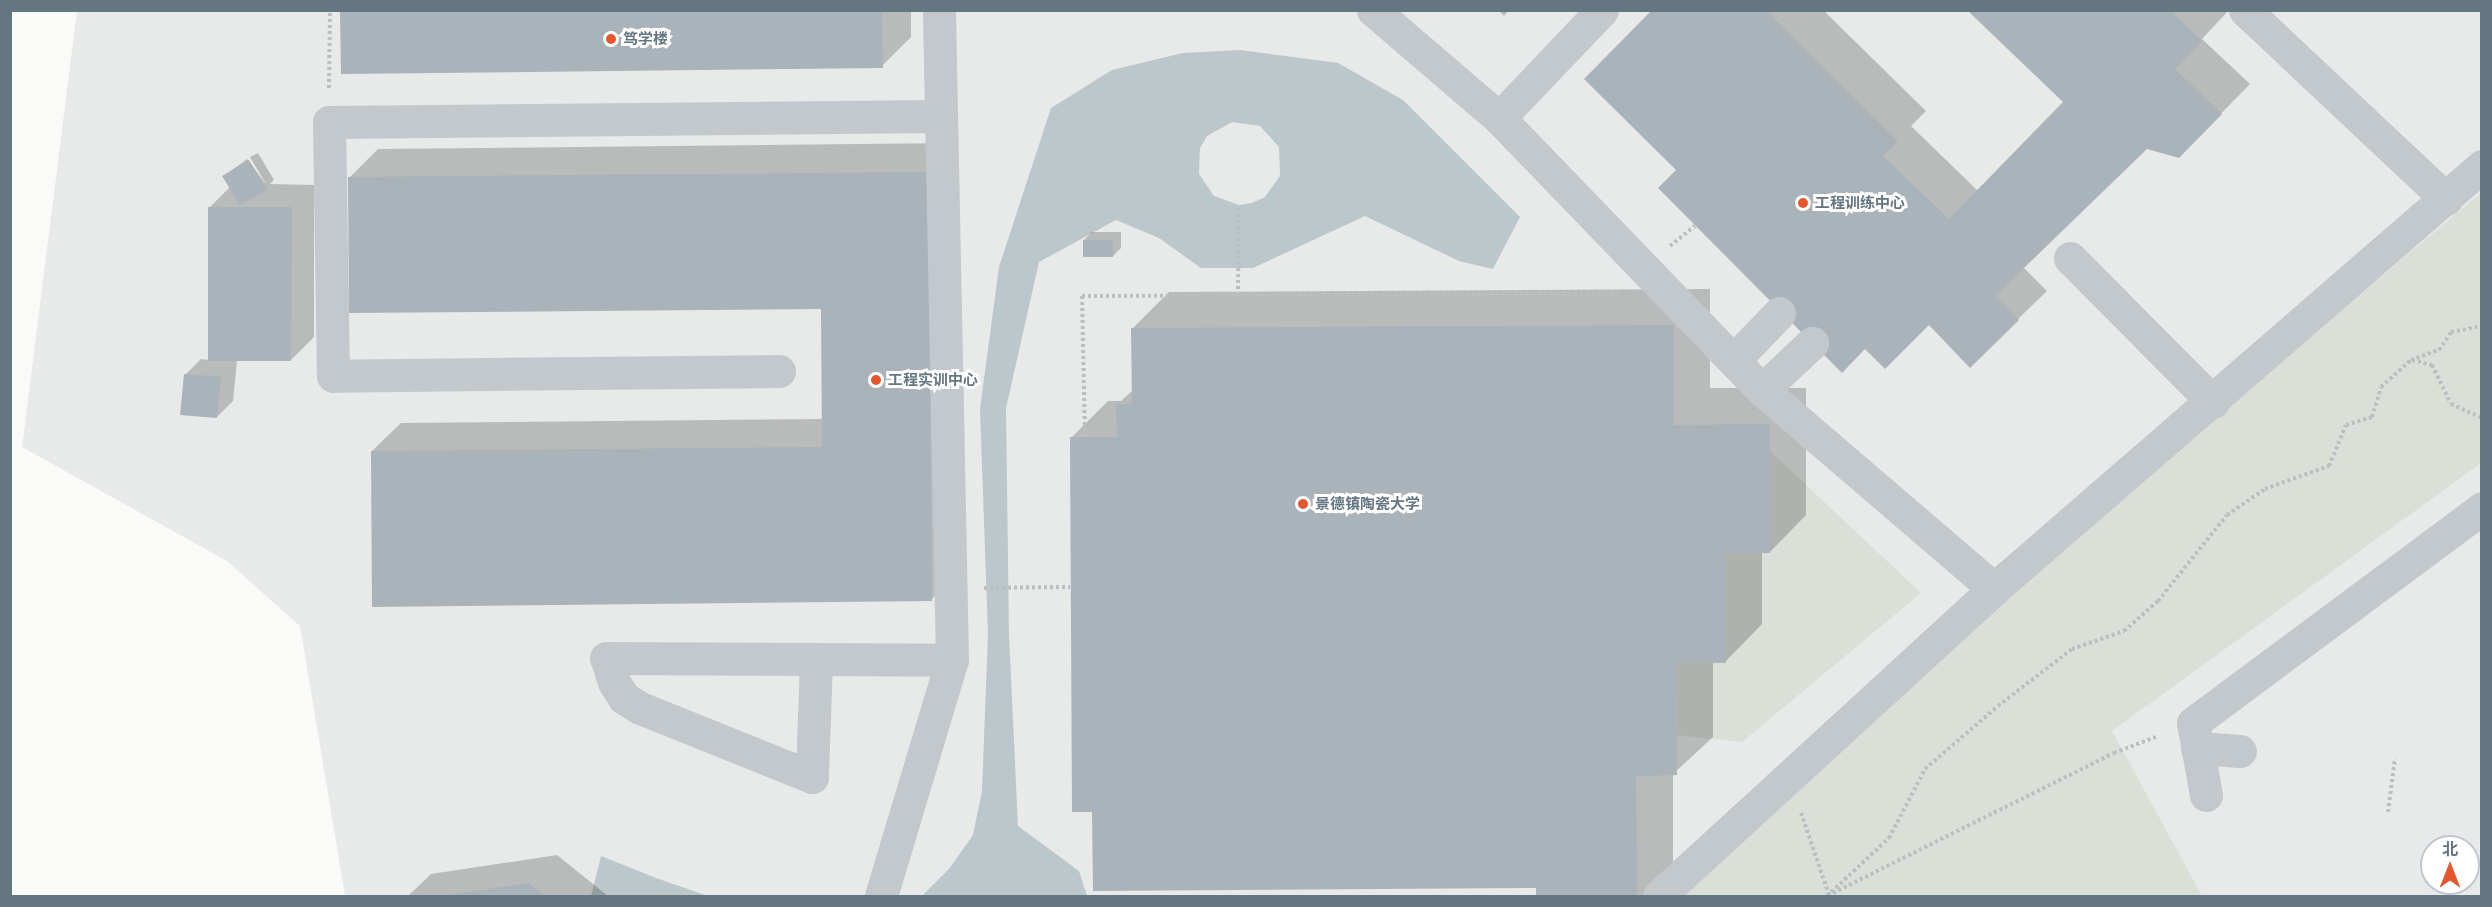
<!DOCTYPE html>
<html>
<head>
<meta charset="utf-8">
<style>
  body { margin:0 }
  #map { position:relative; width:2492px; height:907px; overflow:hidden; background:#fafaf8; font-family:Quicksand,"Noto Sans SC",sans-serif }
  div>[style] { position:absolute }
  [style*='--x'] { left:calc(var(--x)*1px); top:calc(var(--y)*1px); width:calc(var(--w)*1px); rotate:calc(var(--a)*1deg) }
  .built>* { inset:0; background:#e8e9e9 }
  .green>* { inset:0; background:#dadfd7 }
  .water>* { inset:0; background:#bbc7cb }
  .shadow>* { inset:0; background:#0003 }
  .building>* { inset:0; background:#aab3b9 }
  .path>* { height:4px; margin-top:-2px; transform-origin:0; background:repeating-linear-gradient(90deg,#bbbfc2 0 3px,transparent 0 6px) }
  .minor>* { height:33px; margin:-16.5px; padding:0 16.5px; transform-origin:16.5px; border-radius:16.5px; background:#c3c8cc }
  .dots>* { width:16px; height:16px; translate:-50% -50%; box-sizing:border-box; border:3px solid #fff; border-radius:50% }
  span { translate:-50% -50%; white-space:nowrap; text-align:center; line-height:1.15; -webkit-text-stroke:6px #fff; paint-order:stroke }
  .poi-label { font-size:15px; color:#657683; font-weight:700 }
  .left { translate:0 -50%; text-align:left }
  .frame { position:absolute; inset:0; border:12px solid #657683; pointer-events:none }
  .north { position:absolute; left:2420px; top:835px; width:60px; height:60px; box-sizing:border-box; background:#fff; border:2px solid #c1c8cd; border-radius:50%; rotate:0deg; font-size:16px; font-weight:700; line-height:24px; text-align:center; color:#657683 }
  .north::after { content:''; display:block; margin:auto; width:21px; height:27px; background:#e4572e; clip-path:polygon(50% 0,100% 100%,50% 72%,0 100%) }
</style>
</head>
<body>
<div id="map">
  <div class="built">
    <i style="clip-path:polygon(evenodd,77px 11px,2481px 11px,2481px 896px,345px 896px,300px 626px,227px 561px,22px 447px,77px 11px,2432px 847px,2468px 847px,2468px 883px,2432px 883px,2432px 847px)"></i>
  </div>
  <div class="green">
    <i style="clip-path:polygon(2481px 193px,2481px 463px,2112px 731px,2202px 896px,1683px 896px,1792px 789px,2023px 577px)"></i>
    <i style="clip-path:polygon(1770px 451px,1921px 593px,1742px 742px,1677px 735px,1676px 663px,1726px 662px,1726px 553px,1770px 553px)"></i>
  </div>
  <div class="water">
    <i style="clip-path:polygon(evenodd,1240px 50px,1338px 63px,1403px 100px,1520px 217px,1493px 269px,1459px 261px,1365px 216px,1253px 268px,1201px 268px,1159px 238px,1116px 220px,1039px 262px,1006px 408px,1009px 636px,1018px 826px,1079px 871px,1087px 896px,922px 896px,949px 869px,973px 835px,982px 791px,988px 634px,980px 409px,999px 267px,1051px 108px,1112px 70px,1183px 53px,1240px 50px,1232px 122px,1260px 126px,1279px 147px,1280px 176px,1265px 197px,1252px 203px,1239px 205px,1214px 196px,1199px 174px,1200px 148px,1207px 136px,1232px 122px)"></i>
    <i style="clip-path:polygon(601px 856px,656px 878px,708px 896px,591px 896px)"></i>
  </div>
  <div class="shadow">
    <i style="clip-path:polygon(341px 10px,911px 10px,911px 37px,882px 66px)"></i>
    <i style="clip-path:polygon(1498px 10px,1509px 10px,1504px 16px)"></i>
    <i style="clip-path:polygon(1654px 10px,1823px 10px,1926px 111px,1911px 126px,1978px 191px,2065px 102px,1970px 10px,2229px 10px,2202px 39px,2250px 84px,2208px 127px,2146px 147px,2023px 267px,2047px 291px,2018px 319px,1929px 323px,1678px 170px)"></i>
    <i style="clip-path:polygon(956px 143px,960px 571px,931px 600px,372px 451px,401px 423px,823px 419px,822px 307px,349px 178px,378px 149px)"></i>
    <i style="clip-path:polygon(258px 153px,274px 180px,270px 184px,314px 185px,314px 337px,291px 360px,237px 360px,233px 401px,217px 417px,185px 375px,201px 359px,209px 360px,210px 207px,230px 187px,224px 176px,247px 159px,266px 184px,250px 157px)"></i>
    <i style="clip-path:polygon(1092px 232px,1121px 232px,1121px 248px,1113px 256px,1084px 240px)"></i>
    <i style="clip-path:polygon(1710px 289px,1710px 388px,1806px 388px,1806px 515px,1770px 552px,1762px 552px,1762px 624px,1726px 661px,1713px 661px,1713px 737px,1673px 774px,1673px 870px,1647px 896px,1538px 896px,1538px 887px,1094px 810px,1071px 438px,1108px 401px,1121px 401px,1133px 390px,1133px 328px,1169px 292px)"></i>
    <i style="clip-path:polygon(557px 855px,608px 896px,408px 896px,431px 874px)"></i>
  </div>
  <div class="building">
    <i style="clip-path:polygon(340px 10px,882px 10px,883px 68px,341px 74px)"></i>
    <i style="clip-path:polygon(1652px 10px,1765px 10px,1898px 141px,1883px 156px,1949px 219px,2063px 102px,1967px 10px,2170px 10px,2202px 41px,2175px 69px,2222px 114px,2179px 158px,2147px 149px,1995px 296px,2019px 320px,1970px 368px,1929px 325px,1885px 369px,1865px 349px,1842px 373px,1658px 188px,1676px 170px,1584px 79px)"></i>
    <i style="clip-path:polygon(249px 160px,267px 190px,240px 205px,222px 176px)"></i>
    <i style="clip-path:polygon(928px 172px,932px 601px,372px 607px,371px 451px,822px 447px,821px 309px,349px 313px,348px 177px)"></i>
    <i style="clip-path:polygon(208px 207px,292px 207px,291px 361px,208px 361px)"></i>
    <i style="clip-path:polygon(1083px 240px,1113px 240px,1113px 257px,1083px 257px)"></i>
    <i style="clip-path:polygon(1674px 325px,1674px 425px,1770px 424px,1770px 553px,1726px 553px,1726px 663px,1676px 663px,1677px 775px,1636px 776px,1637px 896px,1536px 896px,1536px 888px,1093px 891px,1092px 812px,1072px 812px,1070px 437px,1117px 437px,1116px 404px,1132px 404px,1131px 328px)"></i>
    <i style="clip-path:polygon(184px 374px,221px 377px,217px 418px,180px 415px)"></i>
    <i style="clip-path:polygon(528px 883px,544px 896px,448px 896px,448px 895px)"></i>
  </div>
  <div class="path">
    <i style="--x:329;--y:88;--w:78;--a:-89.3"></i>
    <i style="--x:1670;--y:246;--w:32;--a:-39"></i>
    <i style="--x:1238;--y:295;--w:90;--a:-89.4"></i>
    <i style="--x:2412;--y:360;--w:21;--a:14"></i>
    <i style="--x:2432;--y:365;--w:43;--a:64"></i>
    <i style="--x:2451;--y:404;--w:34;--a:24"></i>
    <i style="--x:1085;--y:437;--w:141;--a:-91.2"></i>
    <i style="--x:1082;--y:296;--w:536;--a:-0.21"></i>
    <i style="--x:984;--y:588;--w:86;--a:-0.7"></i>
    <i style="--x:2388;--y:812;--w:54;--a:-82.6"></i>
    <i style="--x:1801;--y:813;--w:87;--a:71.1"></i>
    <i style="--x:1833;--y:893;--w:314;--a:-26.5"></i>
    <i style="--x:2114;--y:753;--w:47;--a:-21.1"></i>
    <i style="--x:1827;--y:896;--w:85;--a:-43.1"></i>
    <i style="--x:1889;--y:838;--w:78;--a:-62.4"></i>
    <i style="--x:1925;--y:769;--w:96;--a:-40.8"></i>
    <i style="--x:1998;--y:706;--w:93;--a:-37.6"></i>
    <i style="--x:2072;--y:649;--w:55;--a:-19.1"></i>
    <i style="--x:2124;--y:631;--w:45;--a:-41.4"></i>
    <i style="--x:2158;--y:601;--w:110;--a:-51.3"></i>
    <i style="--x:2227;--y:515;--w:46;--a:-34.4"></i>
    <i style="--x:2265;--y:489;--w:68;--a:-19.8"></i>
    <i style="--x:2329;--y:466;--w:44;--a:-67.5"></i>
    <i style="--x:2346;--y:425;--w:27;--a:-17"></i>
    <i style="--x:2372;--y:417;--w:31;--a:-73"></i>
    <i style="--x:2381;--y:387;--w:40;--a:-42"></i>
    <i style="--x:2411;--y:360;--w:30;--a:-20"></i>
    <i style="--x:2439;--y:350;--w:22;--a:-56"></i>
    <i style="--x:2451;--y:332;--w:32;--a:-11"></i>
  </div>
  <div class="minor">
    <i style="--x:1373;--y:10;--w:166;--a:40.6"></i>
    <i style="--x:1602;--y:10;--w:149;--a:133.6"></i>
    <i style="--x:1499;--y:118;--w:378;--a:46"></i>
    <i style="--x:1762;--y:390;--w:306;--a:40.6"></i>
    <i style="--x:2245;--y:10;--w:276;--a:43.2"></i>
    <i style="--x:2070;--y:258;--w:203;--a:45.2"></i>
    <i style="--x:1734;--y:360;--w:65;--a:-46.2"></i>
    <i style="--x:779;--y:371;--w:446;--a:179.4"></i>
    <i style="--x:333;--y:376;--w:254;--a:-90.9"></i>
    <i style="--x:329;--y:122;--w:612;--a:-0.56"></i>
    <i style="--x:1762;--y:390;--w:69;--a:-43.2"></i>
    <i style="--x:816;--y:660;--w:117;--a:92"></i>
    <i style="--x:812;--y:777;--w:185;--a:-158.1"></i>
    <i style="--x:640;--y:708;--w:19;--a:-148"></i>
    <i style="--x:624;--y:698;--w:19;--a:-122"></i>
    <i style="--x:614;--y:682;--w:25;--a:-108"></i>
    <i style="--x:606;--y:658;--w:346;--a:0.3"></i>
    <i style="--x:2197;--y:748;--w:43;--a:4"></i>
    <i style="--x:2206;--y:795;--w:73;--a:-100.2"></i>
    <i style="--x:2193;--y:723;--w:360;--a:-36.6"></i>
    <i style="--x:881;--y:896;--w:246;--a:-73.3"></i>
    <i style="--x:952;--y:660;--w:650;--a:-91.15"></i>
    <i style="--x:1659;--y:896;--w:454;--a:-42.5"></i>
    <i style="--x:1994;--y:589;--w:646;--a:-40.92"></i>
  </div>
  <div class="dots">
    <i style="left:611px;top:39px;background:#e4572e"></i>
    <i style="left:1803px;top:203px;background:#e4572e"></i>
    <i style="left:876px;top:380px;background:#e4572e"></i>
    <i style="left:1303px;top:504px;background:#e4572e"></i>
  </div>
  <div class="poi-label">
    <span class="left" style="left:623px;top:39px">笃学楼</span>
    <span class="left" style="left:1815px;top:203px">工程训练中心</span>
    <span class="left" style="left:888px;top:380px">工程实训中心</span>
    <span class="left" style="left:1315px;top:504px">景德镇陶瓷大学</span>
  </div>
  <div class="frame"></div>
  <div class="north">北</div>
</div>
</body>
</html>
